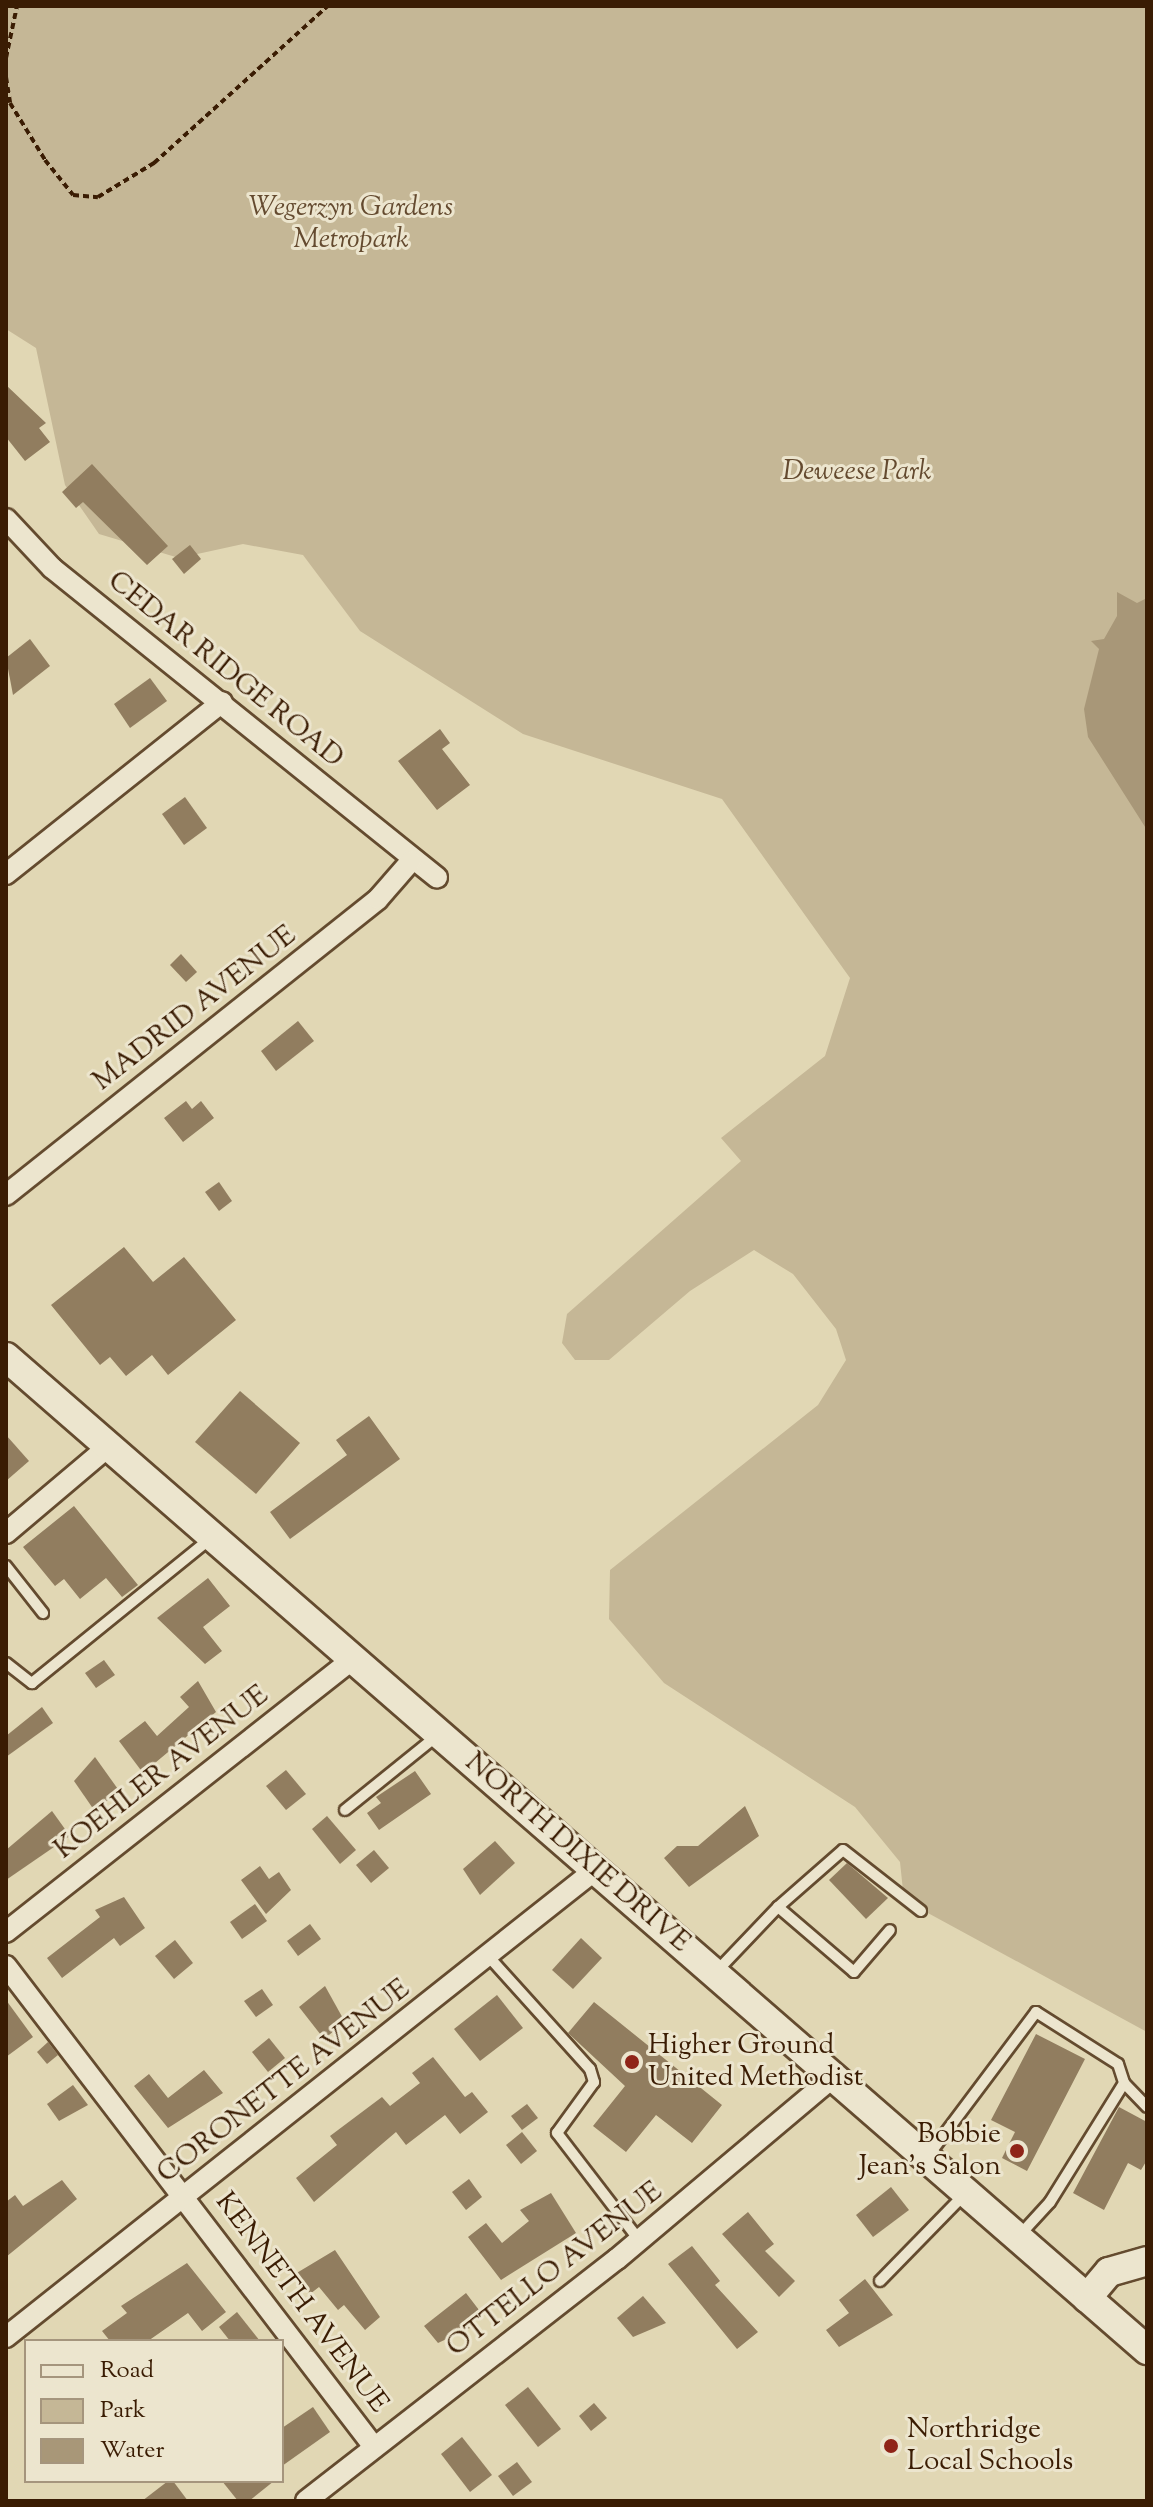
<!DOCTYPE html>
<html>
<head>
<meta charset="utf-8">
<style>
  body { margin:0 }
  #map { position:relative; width:1153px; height:2507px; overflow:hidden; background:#e1d7b4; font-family:"Sorts Mill Goudy",serif }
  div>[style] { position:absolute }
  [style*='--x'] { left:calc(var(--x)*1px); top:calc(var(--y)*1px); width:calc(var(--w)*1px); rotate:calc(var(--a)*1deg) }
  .green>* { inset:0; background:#c5b796 }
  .water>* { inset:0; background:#a89778 }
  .building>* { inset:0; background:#917d5f }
  .path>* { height:4px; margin-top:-2px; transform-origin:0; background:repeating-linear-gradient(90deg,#3a1c03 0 6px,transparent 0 10px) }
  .roads { filter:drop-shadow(2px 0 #644b2f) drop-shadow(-2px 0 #644b2f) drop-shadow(0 2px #644b2f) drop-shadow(0 -2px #644b2f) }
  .lane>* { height:10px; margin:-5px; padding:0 5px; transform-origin:5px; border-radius:5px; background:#ece5ce }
  .street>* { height:20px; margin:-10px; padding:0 10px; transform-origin:10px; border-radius:10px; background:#ece5ce }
  .secondary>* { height:28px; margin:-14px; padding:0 14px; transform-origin:14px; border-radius:14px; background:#ece5ce }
  .dots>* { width:22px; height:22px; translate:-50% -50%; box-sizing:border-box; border:4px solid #ece5ce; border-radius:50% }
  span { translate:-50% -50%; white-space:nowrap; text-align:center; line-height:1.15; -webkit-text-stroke:6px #ece5ce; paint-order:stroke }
  .park-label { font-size:28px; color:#644a2f; font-style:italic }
  .street-label { font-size:28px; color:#3a1c03 }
  .poi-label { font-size:28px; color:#3a1c03 }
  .left { translate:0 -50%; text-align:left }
  .right { translate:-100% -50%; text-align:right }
  .frame { position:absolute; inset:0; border:8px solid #3a1c03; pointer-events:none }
  .legend { position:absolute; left:24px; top:2339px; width:260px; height:144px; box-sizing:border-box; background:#ece5ce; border:2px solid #a5957d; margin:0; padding:10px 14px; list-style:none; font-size:24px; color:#3a1c03 }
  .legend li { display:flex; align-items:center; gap:16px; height:40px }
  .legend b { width:40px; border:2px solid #a5957d }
</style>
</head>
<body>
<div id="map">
  <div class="green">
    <i style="clip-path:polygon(6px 6px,1147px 6px,1147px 2032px,904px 1900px,900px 1862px,855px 1807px,664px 1683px,609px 1619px,610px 1570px,818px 1405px,846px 1360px,836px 1329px,793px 1274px,754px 1250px,690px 1291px,609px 1360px,575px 1360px,562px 1343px,567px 1314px,741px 1161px,721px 1138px,825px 1056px,850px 978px,722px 799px,523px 734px,360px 631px,303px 555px,243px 544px,179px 558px,99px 534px,65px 485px,36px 348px,6px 329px)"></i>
  </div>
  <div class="water">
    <i style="clip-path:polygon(1117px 592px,1137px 603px,1147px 598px,1147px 830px,1088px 737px,1084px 709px,1099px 649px,1091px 641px,1104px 639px,1117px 616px)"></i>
  </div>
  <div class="building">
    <i style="clip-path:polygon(6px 385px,46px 423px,39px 428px,50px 442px,25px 461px,6px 437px)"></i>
    <i style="clip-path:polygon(92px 464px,168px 546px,147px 565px,83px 502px,76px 508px,62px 492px)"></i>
    <i style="clip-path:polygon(190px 545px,201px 559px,184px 574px,172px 559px)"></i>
    <i style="clip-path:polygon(30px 639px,50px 666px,13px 695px,6px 658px)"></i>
    <i style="clip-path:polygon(150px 678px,167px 701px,130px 728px,114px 704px)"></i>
    <i style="clip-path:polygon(440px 729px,450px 743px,442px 749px,470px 785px,437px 810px,398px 761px)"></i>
    <i style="clip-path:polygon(185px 797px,207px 828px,184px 845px,162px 814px)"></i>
    <i style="clip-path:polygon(181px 954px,197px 972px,186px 982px,170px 965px)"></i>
    <i style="clip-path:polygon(298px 1021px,314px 1041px,276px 1071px,261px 1051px)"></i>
    <i style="clip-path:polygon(186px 1101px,192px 1109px,201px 1101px,214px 1118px,183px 1142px,164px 1118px)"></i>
    <i style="clip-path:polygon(219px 1182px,232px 1201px,219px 1211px,205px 1192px)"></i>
    <i style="clip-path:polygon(124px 1247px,153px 1282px,184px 1257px,236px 1320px,168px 1375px,152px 1355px,126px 1376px,110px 1357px,100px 1365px,51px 1305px)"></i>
    <i style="clip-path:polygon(240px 1391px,300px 1443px,256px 1494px,195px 1442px)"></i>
    <i style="clip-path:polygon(369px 1416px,400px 1459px,290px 1539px,270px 1512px,347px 1455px,336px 1440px)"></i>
    <i style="clip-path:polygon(6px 1435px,29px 1461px,6px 1481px)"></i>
    <i style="clip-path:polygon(74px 1506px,138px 1585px,122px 1597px,106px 1578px,80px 1599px,64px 1579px,55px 1586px,23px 1547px)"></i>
    <i style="clip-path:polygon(208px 1578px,230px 1606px,203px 1627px,222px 1651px,205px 1664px,157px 1618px)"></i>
    <i style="clip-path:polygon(104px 1660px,115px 1675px,96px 1688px,85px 1673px)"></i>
    <i style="clip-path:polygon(198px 1681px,216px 1712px,143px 1773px,119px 1741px,145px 1721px,157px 1736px,189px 1707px,180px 1697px)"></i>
    <i style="clip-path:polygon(42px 1707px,53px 1723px,6px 1757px,6px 1736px)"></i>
    <i style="clip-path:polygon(95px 1757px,120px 1792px,94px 1810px,74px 1781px)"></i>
    <i style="clip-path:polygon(286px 1770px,306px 1794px,286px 1810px,266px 1786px)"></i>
    <i style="clip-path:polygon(415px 1771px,431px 1794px,379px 1830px,367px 1813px,381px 1803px,376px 1797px)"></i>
    <i style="clip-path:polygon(745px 1806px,759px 1836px,689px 1887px,664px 1858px,677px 1846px,698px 1846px)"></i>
    <i style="clip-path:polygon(52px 1811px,70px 1836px,6px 1880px,6px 1850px)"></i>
    <i style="clip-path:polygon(327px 1816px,356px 1850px,340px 1864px,312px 1829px)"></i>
    <i style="clip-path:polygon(495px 1841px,515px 1863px,480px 1895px,463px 1869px)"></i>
    <i style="clip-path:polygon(374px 1850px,389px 1868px,371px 1883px,356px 1865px)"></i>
    <i style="clip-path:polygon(847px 1863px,888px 1898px,866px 1919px,829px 1880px)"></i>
    <i style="clip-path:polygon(260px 1866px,269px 1879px,279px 1872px,291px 1890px,266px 1914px,241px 1880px)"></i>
    <i style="clip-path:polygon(124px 1897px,145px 1928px,120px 1946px,114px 1938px,62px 1978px,47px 1958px,100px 1917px,95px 1910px)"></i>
    <i style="clip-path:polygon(255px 1904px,267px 1921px,242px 1939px,230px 1922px)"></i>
    <i style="clip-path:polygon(310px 1924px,321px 1939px,298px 1956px,287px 1941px)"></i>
    <i style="clip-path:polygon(581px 1938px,602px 1958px,573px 1989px,552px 1970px)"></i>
    <i style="clip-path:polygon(175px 1940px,193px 1963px,174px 1979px,155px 1956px)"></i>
    <i style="clip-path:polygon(325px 1986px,345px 2022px,324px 2039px,299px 2007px)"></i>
    <i style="clip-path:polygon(262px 1989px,273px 2005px,256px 2017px,244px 2001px)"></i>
    <i style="clip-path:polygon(497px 1995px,523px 2028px,480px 2061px,454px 2029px)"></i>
    <i style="clip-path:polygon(6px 2000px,33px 2037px,6px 2057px)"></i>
    <i style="clip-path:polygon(594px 2002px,722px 2105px,692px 2143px,656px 2115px,626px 2152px,593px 2126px,625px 2086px,568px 2033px)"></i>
    <i style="clip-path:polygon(1036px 2034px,1085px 2059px,1027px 2171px,1002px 2158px,1015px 2132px,991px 2120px)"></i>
    <i style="clip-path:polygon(269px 2038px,285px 2058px,268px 2072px,252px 2052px)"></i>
    <i style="clip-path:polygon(48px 2042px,58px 2055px,47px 2064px,37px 2052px)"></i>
    <i style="clip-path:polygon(433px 2057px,465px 2097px,472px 2092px,488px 2112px,460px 2134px,445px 2115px,406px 2145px,396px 2132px,314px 2202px,296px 2178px,337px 2145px,330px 2136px,382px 2097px,390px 2106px,420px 2083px,412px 2073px)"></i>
    <i style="clip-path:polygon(204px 2070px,223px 2093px,168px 2128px,134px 2086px,149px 2074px,168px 2098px)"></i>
    <i style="clip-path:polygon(73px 2085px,88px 2105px,59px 2121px,47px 2104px)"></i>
    <i style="clip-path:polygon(527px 2104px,538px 2118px,522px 2130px,511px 2116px)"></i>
    <i style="clip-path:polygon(1119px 2107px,1147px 2122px,1147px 2160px,1141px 2170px,1128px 2163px,1104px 2210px,1073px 2193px)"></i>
    <i style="clip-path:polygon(522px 2132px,537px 2151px,521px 2164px,506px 2145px)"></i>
    <i style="clip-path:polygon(469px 2179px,482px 2197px,466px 2210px,452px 2192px)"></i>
    <i style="clip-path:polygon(62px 2180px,77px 2199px,6px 2257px,6px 2202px,15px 2195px,23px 2206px)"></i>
    <i style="clip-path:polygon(891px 2187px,909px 2210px,873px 2237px,856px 2215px)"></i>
    <i style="clip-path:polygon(551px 2193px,576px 2233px,501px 2280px,468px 2237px,486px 2223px,502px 2243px,529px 2221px,520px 2210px)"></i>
    <i style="clip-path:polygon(748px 2212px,774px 2244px,765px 2251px,795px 2281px,779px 2297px,722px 2234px)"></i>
    <i style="clip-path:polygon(692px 2246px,720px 2281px,715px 2285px,758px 2332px,737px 2349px,668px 2264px)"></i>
    <i style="clip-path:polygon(335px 2250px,380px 2317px,365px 2330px,344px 2305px,338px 2310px,319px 2287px,310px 2294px,295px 2274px)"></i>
    <i style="clip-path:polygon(187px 2263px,226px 2312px,202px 2331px,188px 2313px,148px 2341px,110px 2341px,102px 2331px,127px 2313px,121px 2306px)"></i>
    <i style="clip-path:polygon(865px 2279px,893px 2315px,839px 2347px,826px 2330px,849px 2313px,839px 2300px)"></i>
    <i style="clip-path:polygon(466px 2293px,479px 2310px,465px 2321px,470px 2328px,438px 2343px,424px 2326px)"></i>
    <i style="clip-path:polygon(643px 2296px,666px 2323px,633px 2337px,617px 2318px)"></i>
    <i style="clip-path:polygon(237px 2312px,260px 2341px,230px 2341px,219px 2327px)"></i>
    <i style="clip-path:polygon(528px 2387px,561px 2429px,538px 2447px,505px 2405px)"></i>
    <i style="clip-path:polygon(594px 2403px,607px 2418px,591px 2431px,579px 2416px)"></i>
    <i style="clip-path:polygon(313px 2407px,330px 2432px,282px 2466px,282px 2428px)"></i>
    <i style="clip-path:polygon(462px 2437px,492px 2475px,470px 2492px,441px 2454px)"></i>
    <i style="clip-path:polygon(517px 2462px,532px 2482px,513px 2496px,498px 2476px)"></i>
    <i style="clip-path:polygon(173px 2481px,188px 2501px,142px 2501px,168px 2481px)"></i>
    <i style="clip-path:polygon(222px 2481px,274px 2481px,249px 2501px,238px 2501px)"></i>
  </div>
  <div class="path">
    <i style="--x:6;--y:58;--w:53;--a:-78.1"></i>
    <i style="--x:6;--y:77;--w:26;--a:81"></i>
    <i style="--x:10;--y:103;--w:67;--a:58.4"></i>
    <i style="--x:45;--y:160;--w:45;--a:51.3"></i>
    <i style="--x:73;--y:195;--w:25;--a:5"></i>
    <i style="--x:98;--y:197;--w:66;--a:-31.3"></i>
    <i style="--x:154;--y:163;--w:234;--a:-42.1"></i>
  </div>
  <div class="roads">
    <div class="lane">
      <i style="--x:6;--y:1566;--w:60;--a:51.8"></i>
      <i style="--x:6;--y:1663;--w:33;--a:38"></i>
      <i style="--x:32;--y:1683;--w:230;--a:-39"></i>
      <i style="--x:345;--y:1810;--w:119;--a:-38.9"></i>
      <i style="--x:778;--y:1907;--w:86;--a:-41.2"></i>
      <i style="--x:843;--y:1850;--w:99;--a:38"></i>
      <i style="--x:489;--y:1957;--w:151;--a:48"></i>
      <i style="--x:590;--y:2069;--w:14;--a:73"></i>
      <i style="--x:594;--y:2082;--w:63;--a:126"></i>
      <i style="--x:557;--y:2133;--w:136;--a:52.5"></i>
      <i style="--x:716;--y:1972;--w:90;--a:-46.4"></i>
      <i style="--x:778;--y:1907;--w:100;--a:40.5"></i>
      <i style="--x:854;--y:1972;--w:55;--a:-49.4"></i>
      <i style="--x:928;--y:2156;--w:180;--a:-53.1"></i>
      <i style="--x:1036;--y:2012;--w:97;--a:32.4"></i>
      <i style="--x:1118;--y:2064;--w:20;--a:72"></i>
      <i style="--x:1018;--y:2237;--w:47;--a:-47.6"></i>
      <i style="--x:1050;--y:2202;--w:140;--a:-58.1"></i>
      <i style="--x:1124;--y:2083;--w:33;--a:46"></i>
      <i style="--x:880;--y:2281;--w:122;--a:-45.7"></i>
    </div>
    <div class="street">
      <i style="--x:6;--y:519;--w:67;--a:46.8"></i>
      <i style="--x:52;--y:568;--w:494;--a:38.8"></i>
      <i style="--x:6;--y:874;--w:276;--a:-38.5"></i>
      <i style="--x:6;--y:1195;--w:475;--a:-38.5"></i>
      <i style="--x:378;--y:899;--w:50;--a:-49"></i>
      <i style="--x:6;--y:1533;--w:135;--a:-40.2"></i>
      <i style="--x:6;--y:1932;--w:442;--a:-38.2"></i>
      <i style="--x:6;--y:1966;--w:606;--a:52.58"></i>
      <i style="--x:6;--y:2337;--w:752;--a:-38.41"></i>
      <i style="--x:306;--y:2501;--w:394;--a:-37.9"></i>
      <i style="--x:617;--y:2259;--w:284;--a:-40.1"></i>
    </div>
    <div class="secondary">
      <i style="--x:6;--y:1357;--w:1513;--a:41.03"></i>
      <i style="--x:1087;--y:2298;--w:34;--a:-50"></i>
      <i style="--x:1109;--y:2272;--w:40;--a:-16"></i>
    </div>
  </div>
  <div class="dots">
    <i style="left:632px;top:2062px;background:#8f2418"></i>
    <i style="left:1017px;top:2151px;background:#8f2418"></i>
    <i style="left:891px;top:2446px;background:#8f2418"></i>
  </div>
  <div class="park-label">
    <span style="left:351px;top:224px">Wegerzyn Gardens<br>Metropark</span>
    <span style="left:857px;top:472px">Deweese Park</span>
  </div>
  <div class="street-label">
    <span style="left:225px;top:670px;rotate:39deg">CEDAR RIDGE ROAD</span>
    <span style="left:195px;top:1009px;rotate:-38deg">MADRID AVENUE</span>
    <span style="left:162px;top:1773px;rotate:-38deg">KOEHLER AVENUE</span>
    <span style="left:577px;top:1853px;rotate:41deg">NORTH DIXIE DRIVE</span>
    <span style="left:284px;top:2082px;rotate:-38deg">CORONETTE AVENUE</span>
    <span style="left:555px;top:2270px;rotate:-38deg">OTTELLO AVENUE</span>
    <span style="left:301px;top:2303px;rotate:53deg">KENNETH AVENUE</span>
  </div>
  <div class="poi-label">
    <span class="left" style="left:648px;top:2062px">Higher Ground<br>United Methodist</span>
    <span class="right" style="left:1001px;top:2151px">Bobbie<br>Jean's Salon</span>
    <span class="left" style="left:907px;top:2446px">Northridge<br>Local Schools</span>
  </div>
  <div class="frame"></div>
  <ul class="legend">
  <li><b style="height:10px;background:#ece5ce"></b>Road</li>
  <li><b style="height:22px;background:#c5b796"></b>Park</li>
  <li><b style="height:22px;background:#a89778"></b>Water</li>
  </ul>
</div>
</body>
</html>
